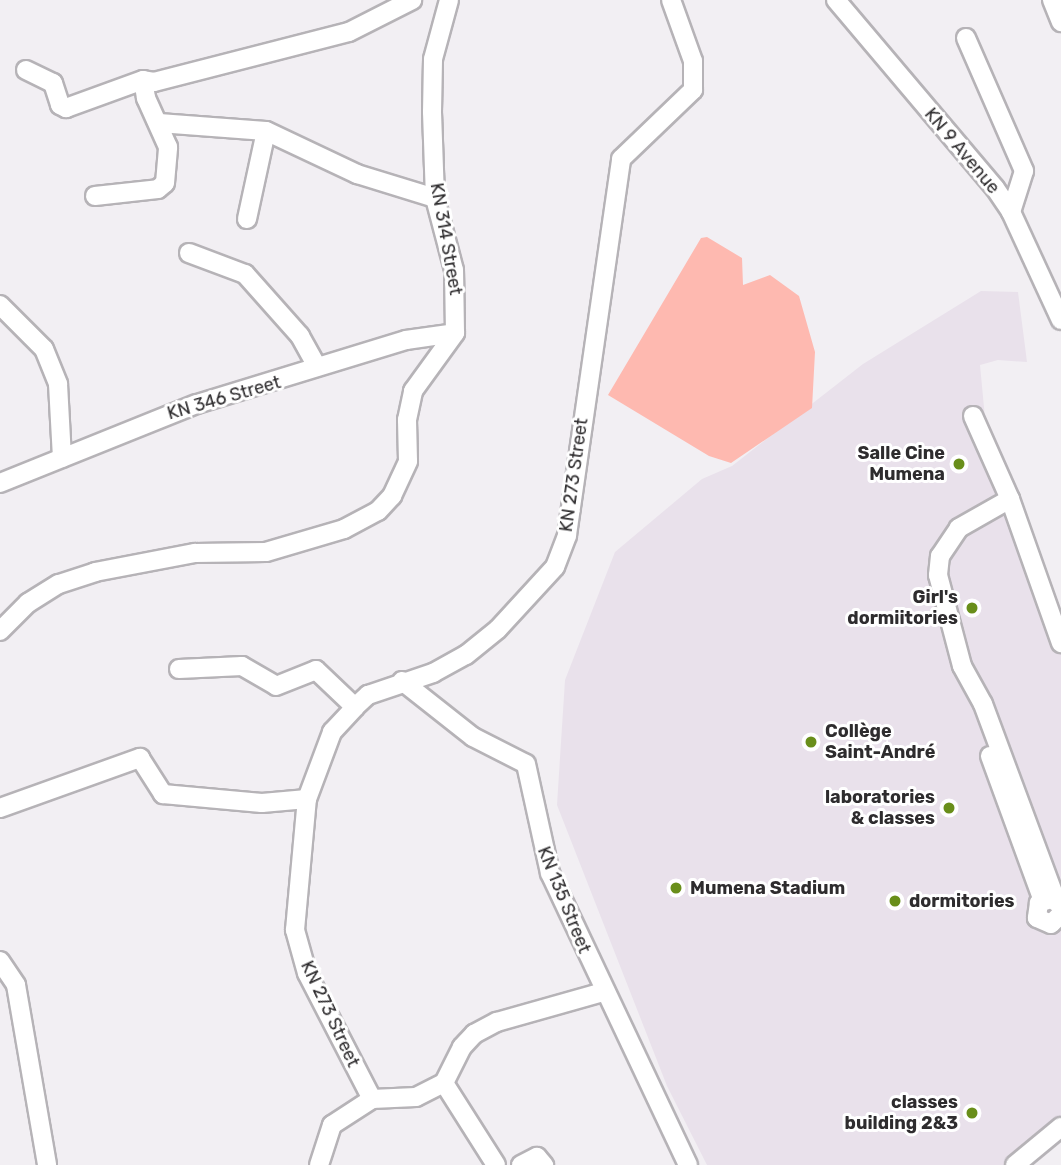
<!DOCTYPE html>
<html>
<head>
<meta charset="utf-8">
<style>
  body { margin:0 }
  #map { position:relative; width:1061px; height:1165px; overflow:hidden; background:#f2eff3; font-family:Rubik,sans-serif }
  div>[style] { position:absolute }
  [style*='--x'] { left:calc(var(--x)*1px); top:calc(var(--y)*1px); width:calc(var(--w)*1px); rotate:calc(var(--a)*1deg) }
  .built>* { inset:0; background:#e9e1eb }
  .green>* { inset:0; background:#feb9b0 }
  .roads { filter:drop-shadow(2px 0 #b6b3b7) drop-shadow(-2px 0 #b6b3b7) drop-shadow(0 2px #b6b3b7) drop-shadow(0 -2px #b6b3b7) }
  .minor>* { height:18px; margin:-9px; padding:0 9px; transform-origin:9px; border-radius:9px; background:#fff }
  .dots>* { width:19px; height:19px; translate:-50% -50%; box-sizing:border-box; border:4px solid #fff; border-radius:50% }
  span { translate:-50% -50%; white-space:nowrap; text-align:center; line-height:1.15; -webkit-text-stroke:6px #fff; paint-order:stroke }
  .street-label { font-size:18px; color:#2e2c2e }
  .poi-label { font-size:18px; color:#2e2c2e; font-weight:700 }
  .right { translate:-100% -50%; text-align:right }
  .left { translate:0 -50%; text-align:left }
</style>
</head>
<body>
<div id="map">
  <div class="built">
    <i style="clip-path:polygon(981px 291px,1018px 292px,1027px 362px,998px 360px,980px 365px,985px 418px,1047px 588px,1061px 613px,1061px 1122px,1014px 1165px,707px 1165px,667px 1086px,557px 805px,565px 680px,615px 552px,702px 479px,732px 466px,863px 364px)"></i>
  </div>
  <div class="green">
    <i style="clip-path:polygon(707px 237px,742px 258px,743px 285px,770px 275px,799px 296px,815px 352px,812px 408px,731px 463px,709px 456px,608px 395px,701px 238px)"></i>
  </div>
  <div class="roads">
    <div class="minor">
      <i style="--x:836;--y:0;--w:246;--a:49.8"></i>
      <i style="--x:995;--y:188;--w:29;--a:56"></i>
      <i style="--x:1011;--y:212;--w:119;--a:65.2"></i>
      <i style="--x:1052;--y:0;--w:24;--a:68"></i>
      <i style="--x:966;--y:38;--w:145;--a:66.4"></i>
      <i style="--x:1024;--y:171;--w:43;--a:107.6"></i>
      <i style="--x:26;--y:70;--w:30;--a:26"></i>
      <i style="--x:53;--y:83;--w:23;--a:72"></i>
      <i style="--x:60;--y:105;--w:7;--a:27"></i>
      <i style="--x:66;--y:108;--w:82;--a:-20"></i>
      <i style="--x:159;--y:123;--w:107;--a:4.3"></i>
      <i style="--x:266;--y:131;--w:101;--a:25.3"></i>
      <i style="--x:357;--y:174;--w:82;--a:17.1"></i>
      <i style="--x:95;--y:196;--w:63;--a:-6.3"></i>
      <i style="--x:158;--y:189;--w:9;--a:-41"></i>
      <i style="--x:165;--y:183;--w:36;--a:-85"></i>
      <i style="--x:168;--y:147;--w:54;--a:-114.2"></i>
      <i style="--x:146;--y:98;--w:18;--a:-99"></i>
      <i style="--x:143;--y:80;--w:11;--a:10"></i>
      <i style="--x:154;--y:82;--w:201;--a:-14.4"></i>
      <i style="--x:349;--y:32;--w:71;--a:-26.9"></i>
      <i style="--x:247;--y:219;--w:90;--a:-77.8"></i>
      <i style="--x:189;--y:253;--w:60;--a:20.6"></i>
      <i style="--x:245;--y:274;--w:83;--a:48.4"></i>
      <i style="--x:300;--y:336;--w:35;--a:61"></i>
      <i style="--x:0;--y:305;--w:62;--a:45"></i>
      <i style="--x:44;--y:349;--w:38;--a:68"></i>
      <i style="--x:58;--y:384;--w:74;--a:86.9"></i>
      <i style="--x:973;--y:416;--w:91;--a:66"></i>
      <i style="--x:1010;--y:499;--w:153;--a:70.5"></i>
      <i style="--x:0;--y:483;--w:212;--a:-21.9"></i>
      <i style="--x:197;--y:404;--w:219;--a:-17"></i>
      <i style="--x:406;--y:340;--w:49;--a:-8.1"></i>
      <i style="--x:1010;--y:499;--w:59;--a:150.4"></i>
      <i style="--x:959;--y:528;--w:34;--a:124"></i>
      <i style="--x:940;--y:556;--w:19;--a:96"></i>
      <i style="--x:938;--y:575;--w:94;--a:75.2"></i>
      <i style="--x:962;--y:666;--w:43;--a:61.1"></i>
      <i style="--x:983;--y:704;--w:212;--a:69.6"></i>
      <i style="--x:0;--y:631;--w:40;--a:-45"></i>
      <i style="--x:28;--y:603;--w:36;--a:-32"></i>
      <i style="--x:59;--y:584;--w:38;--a:-18"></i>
      <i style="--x:95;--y:572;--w:102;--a:-10.8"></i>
      <i style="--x:195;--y:553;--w:71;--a:-0.8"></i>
      <i style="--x:266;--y:552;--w:81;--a:-16.4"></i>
      <i style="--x:344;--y:529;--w:38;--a:-28"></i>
      <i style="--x:378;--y:511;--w:21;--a:-47"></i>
      <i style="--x:392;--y:496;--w:38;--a:-65"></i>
      <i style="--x:408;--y:461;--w:41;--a:-91.4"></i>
      <i style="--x:407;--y:420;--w:30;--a:-78"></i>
      <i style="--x:413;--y:391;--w:72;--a:-54.1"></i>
      <i style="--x:455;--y:333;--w:63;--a:-90.9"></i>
      <i style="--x:454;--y:270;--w:74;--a:-104.8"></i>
      <i style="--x:435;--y:198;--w:86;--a:-92"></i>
      <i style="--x:432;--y:112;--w:53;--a:-88.9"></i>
      <i style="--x:433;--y:59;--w:61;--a:-74.8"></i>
      <i style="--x:179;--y:669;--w:63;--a:-2.7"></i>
      <i style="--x:242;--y:666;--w:39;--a:30"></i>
      <i style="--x:276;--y:686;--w:43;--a:-21.8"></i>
      <i style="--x:316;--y:670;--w:54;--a:43.5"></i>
      <i style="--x:402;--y:681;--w:90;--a:38.3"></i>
      <i style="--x:473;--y:737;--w:59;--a:27"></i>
      <i style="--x:526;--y:764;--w:112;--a:77.6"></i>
      <i style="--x:550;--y:873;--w:323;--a:64.7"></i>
      <i style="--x:990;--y:756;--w:154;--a:69.9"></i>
      <i style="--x:0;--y:808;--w:149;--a:-19.7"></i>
      <i style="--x:140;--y:758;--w:43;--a:57.4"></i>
      <i style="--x:163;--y:794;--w:99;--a:5.2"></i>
      <i style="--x:262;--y:803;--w:45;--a:-5.1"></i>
      <i style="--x:1051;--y:899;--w:13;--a:162"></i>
      <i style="--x:1039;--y:903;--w:15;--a:98"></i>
      <i style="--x:1037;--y:918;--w:15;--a:23"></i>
      <i style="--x:1051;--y:924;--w:14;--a:-45"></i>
      <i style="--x:0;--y:961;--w:29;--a:56"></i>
      <i style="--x:16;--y:985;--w:183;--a:80.2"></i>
      <i style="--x:444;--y:1083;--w:97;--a:57.6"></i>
      <i style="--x:372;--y:1099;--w:142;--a:-117.3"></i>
      <i style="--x:307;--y:973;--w:45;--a:-105.6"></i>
      <i style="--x:295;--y:930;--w:132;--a:-84.8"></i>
      <i style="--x:307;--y:799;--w:72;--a:-69.5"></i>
      <i style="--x:332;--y:732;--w:34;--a:-47"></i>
      <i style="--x:355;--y:707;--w:18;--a:-43"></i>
      <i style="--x:368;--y:695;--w:69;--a:-18.7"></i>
      <i style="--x:433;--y:673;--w:38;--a:-29"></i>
      <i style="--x:466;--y:655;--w:41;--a:-39.1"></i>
      <i style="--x:498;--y:629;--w:84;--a:-47.4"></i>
      <i style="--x:555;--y:567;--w:34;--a:-69"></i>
      <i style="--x:567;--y:535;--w:380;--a:-81.8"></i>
      <i style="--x:621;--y:159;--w:100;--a:-43.8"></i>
      <i style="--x:693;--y:90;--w:29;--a:-90"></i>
      <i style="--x:693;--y:61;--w:65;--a:-109.8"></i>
      <i style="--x:319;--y:1165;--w:42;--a:-72"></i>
      <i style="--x:332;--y:1125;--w:48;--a:-33"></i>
      <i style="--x:372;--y:1099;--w:44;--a:-2.6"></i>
      <i style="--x:416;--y:1097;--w:31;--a:-27"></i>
      <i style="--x:444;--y:1083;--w:40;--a:-63.4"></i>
      <i style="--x:462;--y:1047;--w:18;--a:-47"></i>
      <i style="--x:474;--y:1034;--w:26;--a:-28"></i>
      <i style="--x:497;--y:1022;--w:110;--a:-15.8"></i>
      <i style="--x:521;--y:1165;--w:18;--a:-27"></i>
      <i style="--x:537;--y:1157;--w:11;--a:49"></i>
      <i style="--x:1015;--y:1165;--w:60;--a:-39.6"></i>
    </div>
  </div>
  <div class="dots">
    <i style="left:959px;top:464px;background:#698e1a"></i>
    <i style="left:972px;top:608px;background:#698e1a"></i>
    <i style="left:811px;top:742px;background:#698e1a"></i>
    <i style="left:949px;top:808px;background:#698e1a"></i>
    <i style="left:676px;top:888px;background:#698e1a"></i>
    <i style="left:895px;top:901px;background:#698e1a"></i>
    <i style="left:972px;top:1113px;background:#698e1a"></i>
  </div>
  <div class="street-label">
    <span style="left:962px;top:151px;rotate:50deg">KN 9 Avenue</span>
    <span style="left:446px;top:239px;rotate:80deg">KN 314 Street</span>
    <span style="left:224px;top:398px;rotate:-16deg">KN 346 Street</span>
    <span style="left:574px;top:475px;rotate:-82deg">KN 273 Street</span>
    <span style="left:564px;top:900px;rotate:68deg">KN 135 Street</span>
    <span style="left:330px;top:1014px;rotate:65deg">KN 273 Street</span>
  </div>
  <div class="poi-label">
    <span class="right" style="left:945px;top:464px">Salle Cine<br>Mumena</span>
    <span class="right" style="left:958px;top:608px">Girl's<br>dormiitories</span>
    <span class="left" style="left:825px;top:742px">Collège<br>Saint-André</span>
    <span class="right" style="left:935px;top:808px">laboratories<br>&amp; classes</span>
    <span class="left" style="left:690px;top:888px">Mumena Stadium</span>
    <span class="left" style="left:909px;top:901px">dormitories</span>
    <span class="right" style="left:958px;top:1113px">classes<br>building 2&amp;3</span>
  </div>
</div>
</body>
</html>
